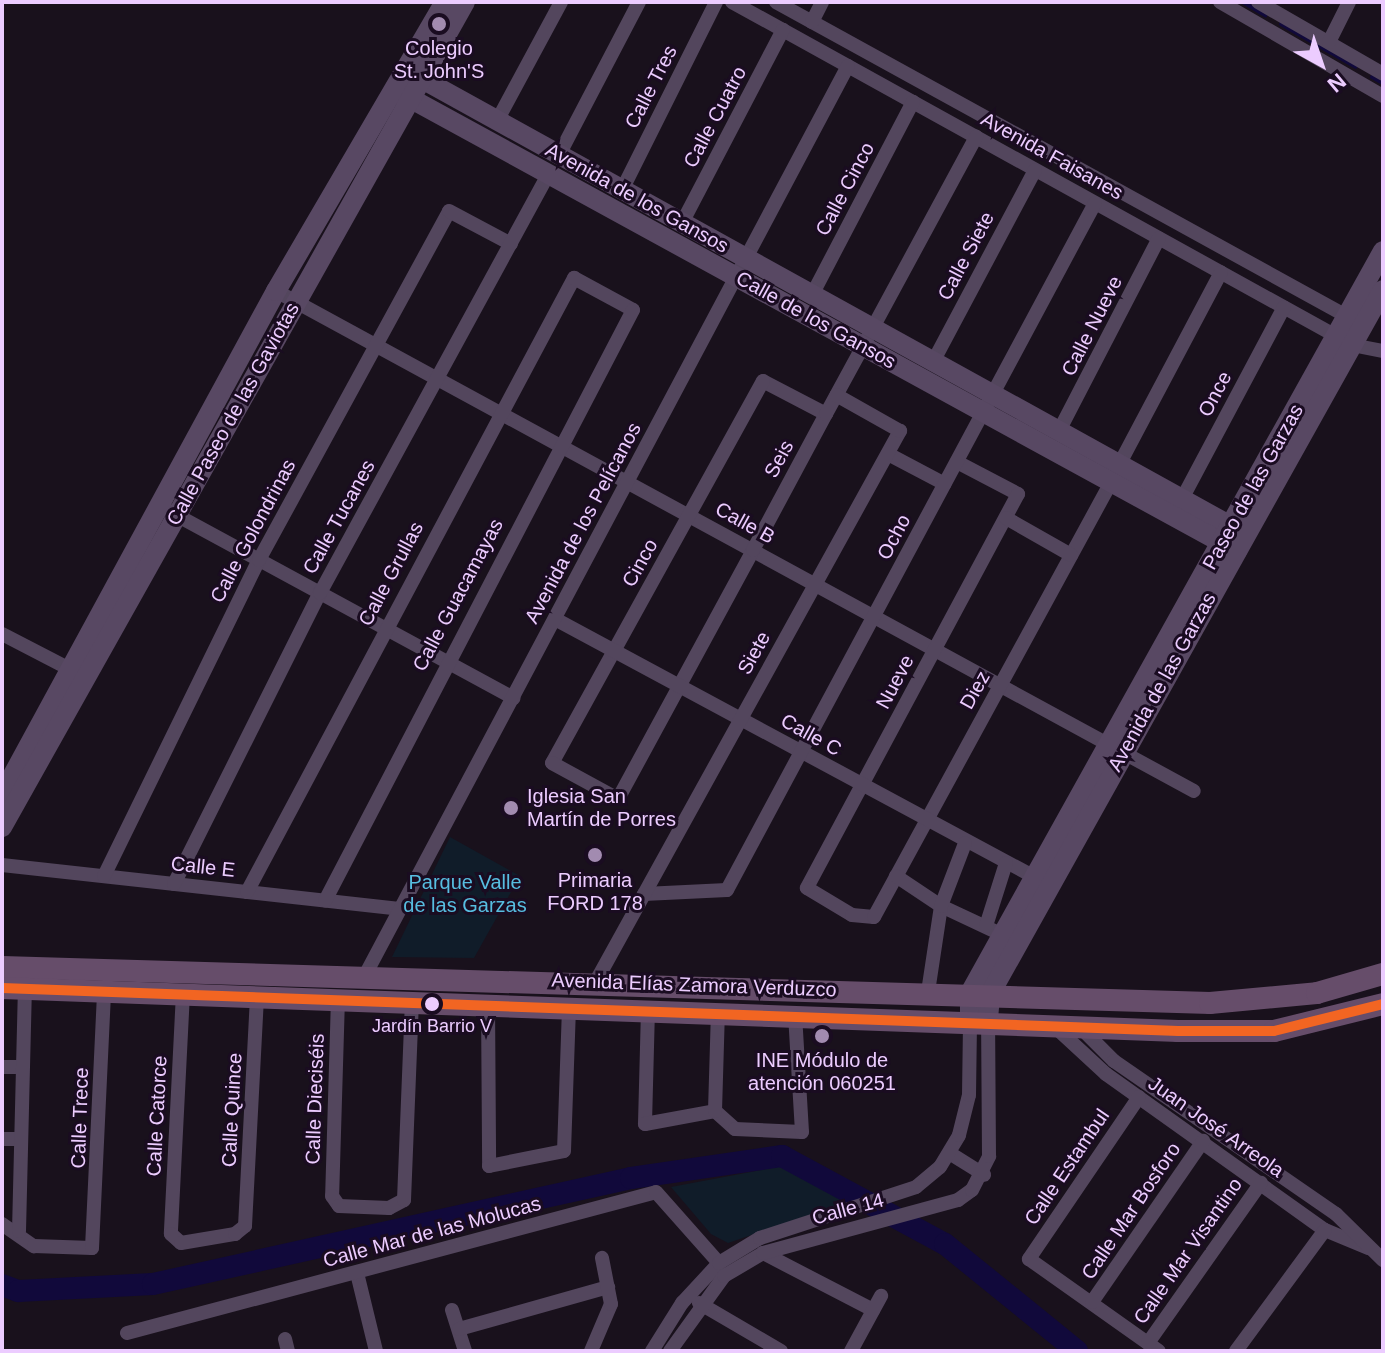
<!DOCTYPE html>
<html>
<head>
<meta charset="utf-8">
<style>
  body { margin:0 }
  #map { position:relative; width:1385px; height:1353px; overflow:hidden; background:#19111c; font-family:Arial,sans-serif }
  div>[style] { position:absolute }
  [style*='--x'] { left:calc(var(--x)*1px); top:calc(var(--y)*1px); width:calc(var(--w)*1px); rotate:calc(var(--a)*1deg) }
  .green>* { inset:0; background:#101c29 }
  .stream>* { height:4px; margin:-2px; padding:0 2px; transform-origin:2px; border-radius:2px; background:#11093b }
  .river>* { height:22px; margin:-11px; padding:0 11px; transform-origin:11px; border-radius:11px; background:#11093b }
  .street>* { height:14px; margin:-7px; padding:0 7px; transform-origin:7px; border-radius:7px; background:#53465d }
  .secondary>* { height:20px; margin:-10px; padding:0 10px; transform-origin:10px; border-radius:10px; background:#584863 }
  .primary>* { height:22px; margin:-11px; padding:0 11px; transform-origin:11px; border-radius:11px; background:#664d6a }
  .bus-1>* { height:10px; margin:-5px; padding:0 5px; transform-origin:5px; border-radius:5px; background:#f26522 }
  .dots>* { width:22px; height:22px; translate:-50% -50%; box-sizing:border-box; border:4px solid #1a0c21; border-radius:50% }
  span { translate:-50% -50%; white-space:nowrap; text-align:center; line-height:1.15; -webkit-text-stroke:6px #1a0c21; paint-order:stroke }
  .bus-label { font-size:18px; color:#ecccff }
  .poi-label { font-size:20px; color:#ecccff }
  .left { translate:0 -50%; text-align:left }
  .street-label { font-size:20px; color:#ecccff }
  .park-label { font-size:20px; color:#57bde0 }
  .frame { position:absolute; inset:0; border:4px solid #ecccff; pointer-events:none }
  .north { position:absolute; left:1281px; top:24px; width:80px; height:80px; -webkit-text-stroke:6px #1a0c21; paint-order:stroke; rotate:140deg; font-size:22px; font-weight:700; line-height:32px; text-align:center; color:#ecccff }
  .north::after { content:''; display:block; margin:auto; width:28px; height:36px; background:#ecccff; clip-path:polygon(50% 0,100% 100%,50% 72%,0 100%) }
</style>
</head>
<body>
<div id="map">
  <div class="green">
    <i style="clip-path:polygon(450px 837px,520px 876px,474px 958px,392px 957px)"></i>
    <i style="clip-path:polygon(782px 1166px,852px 1201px,728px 1243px,711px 1234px,671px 1187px)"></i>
  </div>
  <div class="stream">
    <i style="--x:1243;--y:2;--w:26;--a:31"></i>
    <i style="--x:1281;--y:24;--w:86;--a:29.8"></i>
    <i style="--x:1372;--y:77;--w:13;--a:29"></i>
  </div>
  <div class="river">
    <i style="--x:2;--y:1285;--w:17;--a:21"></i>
    <i style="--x:18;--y:1291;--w:135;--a:-3"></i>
    <i style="--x:153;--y:1284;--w:490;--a:-12.5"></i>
    <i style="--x:631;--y:1178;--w:153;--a:-8.3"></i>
    <i style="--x:782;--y:1156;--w:185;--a:28.4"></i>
    <i style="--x:945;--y:1244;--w:170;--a:39"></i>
  </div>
  <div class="street">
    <i style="--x:732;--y:2;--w:709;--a:28.95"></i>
    <i style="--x:1352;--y:345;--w:32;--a:11"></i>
    <i style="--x:776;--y:2;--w:657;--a:28.83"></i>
    <i style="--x:1220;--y:2;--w:188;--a:30"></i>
    <i style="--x:1258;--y:2;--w:144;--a:29.9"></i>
    <i style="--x:812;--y:22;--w:22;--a:-63"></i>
    <i style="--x:1329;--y:42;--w:45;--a:-63.4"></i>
    <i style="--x:497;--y:121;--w:135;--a:-61.7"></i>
    <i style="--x:559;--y:155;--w:173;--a:-62.4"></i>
    <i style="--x:622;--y:190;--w:210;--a:-63.4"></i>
    <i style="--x:682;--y:223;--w:218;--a:-62.4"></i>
    <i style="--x:276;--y:291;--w:1045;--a:28.58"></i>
    <i style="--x:812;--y:295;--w:218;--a:-62.4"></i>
    <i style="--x:933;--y:362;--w:217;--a:-62"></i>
    <i style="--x:826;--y:414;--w:71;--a:-152.4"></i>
    <i style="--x:763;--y:381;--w:436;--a:118.9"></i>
    <i style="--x:552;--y:763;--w:75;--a:28.6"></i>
    <i style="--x:618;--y:799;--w:283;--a:-61.5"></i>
    <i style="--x:753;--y:550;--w:154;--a:-61.8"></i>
    <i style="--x:826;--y:414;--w:77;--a:-61.4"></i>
    <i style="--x:863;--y:346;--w:238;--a:-61.6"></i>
    <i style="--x:1059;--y:431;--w:217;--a:-62.6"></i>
    <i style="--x:888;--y:454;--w:64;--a:27.8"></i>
    <i style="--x:957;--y:462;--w:69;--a:27.7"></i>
    <i style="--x:1018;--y:494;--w:447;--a:118.2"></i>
    <i style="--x:807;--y:888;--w:52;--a:31"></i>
    <i style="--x:852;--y:915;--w:22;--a:5"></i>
    <i style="--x:874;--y:917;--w:495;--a:-61.4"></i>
    <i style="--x:1119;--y:465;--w:218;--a:-62.1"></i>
    <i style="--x:1182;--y:499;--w:217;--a:-62"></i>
    <i style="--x:169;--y:511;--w:392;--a:28.5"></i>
    <i style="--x:1006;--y:518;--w:75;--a:29.6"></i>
    <i style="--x:555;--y:619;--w:553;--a:28.28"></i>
    <i style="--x:2;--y:634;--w:74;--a:27.3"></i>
    <i style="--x:2;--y:865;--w:400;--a:6.3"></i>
    <i style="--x:104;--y:876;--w:352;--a:-63.9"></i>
    <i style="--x:259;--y:560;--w:397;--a:-61.4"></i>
    <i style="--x:449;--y:211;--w:70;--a:28"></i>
    <i style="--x:896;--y:876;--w:54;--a:33.7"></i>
    <i style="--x:941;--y:906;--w:68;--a:25.1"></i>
    <i style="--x:174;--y:884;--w:326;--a:-63.4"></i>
    <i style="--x:320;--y:593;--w:477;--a:-61.4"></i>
    <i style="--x:247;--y:892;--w:696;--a:-61.96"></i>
    <i style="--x:574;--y:278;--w:67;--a:28.5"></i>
    <i style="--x:633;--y:310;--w:666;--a:117.53"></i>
    <i style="--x:644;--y:894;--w:83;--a:-2.8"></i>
    <i style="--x:727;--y:890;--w:779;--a:-61.82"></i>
    <i style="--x:986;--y:926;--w:66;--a:-72.4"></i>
    <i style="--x:362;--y:981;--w:1036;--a:-62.03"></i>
    <i style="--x:595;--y:983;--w:631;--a:-61.08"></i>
    <i style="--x:900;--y:431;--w:73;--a:-150.6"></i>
    <i style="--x:928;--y:992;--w:87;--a:-81.4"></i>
    <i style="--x:941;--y:906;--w:67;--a:-69.1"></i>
    <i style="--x:183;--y:993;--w:241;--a:92.9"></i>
    <i style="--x:171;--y:1234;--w:13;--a:42"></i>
    <i style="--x:181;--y:1243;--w:55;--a:-9.5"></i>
    <i style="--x:235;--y:1234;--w:13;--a:-39"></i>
    <i style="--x:245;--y:1226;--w:231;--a:-87"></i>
    <i style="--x:338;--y:998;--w:198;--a:91.7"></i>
    <i style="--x:332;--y:1196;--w:12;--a:55"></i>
    <i style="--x:339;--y:1206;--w:50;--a:2.3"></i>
    <i style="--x:389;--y:1208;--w:17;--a:-28"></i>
    <i style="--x:404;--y:1200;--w:200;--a:-87.7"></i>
    <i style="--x:488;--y:1003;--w:163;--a:89.6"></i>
    <i style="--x:489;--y:1166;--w:76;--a:-11.3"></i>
    <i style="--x:564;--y:1151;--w:145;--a:-88"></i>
    <i style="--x:648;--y:1009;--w:115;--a:91.5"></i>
    <i style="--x:645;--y:1124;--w:71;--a:-10.5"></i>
    <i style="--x:715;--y:1111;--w:27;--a:42"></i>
    <i style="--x:735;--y:1129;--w:67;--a:2.6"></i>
    <i style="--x:802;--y:1132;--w:118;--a:-93.4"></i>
    <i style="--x:1053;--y:1025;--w:72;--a:42.8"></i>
    <i style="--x:1106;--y:1074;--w:269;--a:35.5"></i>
    <i style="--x:1325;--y:1230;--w:47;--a:22.7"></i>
    <i style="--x:1080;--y:1027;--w:48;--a:45"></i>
    <i style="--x:1114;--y:1061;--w:270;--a:34.6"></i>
    <i style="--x:1336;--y:1214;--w:66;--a:44.4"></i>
    <i style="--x:2;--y:1067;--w:20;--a:0"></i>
    <i style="--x:1139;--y:1097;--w:196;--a:124.2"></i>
    <i style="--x:1029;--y:1259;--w:159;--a:35.3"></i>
    <i style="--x:715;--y:1111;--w:100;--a:-88.3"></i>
    <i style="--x:2;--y:1139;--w:17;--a:0"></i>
    <i style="--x:951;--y:1154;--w:39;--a:32"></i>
    <i style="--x:2;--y:1224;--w:39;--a:35"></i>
    <i style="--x:34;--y:1246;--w:58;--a:2"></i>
    <i style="--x:92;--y:1248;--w:258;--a:-87.3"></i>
    <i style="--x:19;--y:1231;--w:244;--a:-88.6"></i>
    <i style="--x:763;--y:1253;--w:124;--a:27.4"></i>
    <i style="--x:357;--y:1273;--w:80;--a:76.3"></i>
    <i style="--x:1092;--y:1302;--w:196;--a:-55.4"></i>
    <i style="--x:699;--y:1303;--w:95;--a:30.3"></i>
    <i style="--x:452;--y:1310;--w:43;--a:72.4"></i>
    <i style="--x:459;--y:1329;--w:155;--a:-15.7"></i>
    <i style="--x:127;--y:1333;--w:547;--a:-14.92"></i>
    <i style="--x:656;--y:1192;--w:95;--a:48.4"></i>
    <i style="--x:285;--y:1339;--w:12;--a:76"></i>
    <i style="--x:1148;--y:1343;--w:196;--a:-54.8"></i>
    <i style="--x:591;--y:1351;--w:51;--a:-66.9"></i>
    <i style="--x:611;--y:1304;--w:47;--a:-101.1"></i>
    <i style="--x:652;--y:1351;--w:57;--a:-58"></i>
    <i style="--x:682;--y:1303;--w:54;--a:-47.2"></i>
    <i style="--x:719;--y:1263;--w:48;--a:-31.4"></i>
    <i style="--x:760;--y:1238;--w:164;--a:-18.1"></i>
    <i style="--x:916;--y:1187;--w:31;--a:-40"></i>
    <i style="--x:940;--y:1167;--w:37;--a:-59"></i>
    <i style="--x:959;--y:1135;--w:41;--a:-76"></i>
    <i style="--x:969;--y:1095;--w:76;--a:-89.2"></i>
    <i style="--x:670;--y:1351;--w:92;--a:-54.2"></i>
    <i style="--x:724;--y:1276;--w:45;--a:-30.5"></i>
    <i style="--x:763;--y:1253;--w:202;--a:-15.2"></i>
    <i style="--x:958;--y:1200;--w:17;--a:-36"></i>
    <i style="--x:972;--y:1190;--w:38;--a:-63"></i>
    <i style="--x:989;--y:1156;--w:137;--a:-90.4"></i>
    <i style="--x:851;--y:1351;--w:63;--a:-61.4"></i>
    <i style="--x:1236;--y:1351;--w:150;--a:-53.7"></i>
  </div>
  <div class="secondary">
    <i style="--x:406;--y:70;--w:959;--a:28.94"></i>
    <i style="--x:395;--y:90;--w:960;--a:28.7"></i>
    <i style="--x:2;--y:795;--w:574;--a:-61.47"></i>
    <i style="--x:276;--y:291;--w:335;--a:-59.7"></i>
    <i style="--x:2;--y:827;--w:946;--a:-60.7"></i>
    <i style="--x:970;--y:1019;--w:26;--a:-90"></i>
    <i style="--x:970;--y:993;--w:849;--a:-60.9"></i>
    <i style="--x:988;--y:1019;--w:25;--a:-85"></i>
    <i style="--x:990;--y:994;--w:806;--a:-60.83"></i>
  </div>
  <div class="primary">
    <i style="--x:2;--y:967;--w:1209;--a:1.71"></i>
    <i style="--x:1210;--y:1003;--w:107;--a:-5.3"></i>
    <i style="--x:1317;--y:993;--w:69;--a:-16.1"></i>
    <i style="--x:2;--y:988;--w:1177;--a:2.09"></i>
    <i style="--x:1178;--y:1031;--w:96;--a:0"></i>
    <i style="--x:1274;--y:1031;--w:112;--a:-13.9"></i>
  </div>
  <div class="bus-1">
    <i style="--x:2;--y:988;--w:1177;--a:2.09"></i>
    <i style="--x:1178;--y:1031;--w:96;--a:0"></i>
    <i style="--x:1274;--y:1031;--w:112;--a:-13.9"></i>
  </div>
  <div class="dots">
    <i style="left:439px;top:24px;background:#a28bb0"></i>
    <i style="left:511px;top:808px;background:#a28bb0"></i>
    <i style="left:595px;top:855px;background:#a28bb0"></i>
    <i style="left:432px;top:1004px;background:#ecccff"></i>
    <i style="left:822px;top:1036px;background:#a28bb0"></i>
  </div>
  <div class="bus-label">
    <span style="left:432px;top:1026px">Jardín Barrio V</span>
  </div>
  <div class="poi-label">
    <span style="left:439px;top:60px">Colegio<br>St. John'S</span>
    <span class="left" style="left:527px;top:808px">Iglesia San<br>Martín de Porres</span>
    <span style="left:595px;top:892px">Primaria<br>FORD 178</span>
    <span style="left:822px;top:1072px">INE Módulo de<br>atención 060251</span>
  </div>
  <div class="street-label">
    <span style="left:651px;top:87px;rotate:-63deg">Calle Tres</span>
    <span style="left:715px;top:117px;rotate:-62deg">Calle Cuatro</span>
    <span style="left:1052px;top:156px;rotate:29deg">Avenida Faisanes</span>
    <span style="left:845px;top:189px;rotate:-62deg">Calle Cinco</span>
    <span style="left:637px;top:198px;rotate:29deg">Avenida de los Gansos</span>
    <span style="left:966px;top:256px;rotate:-62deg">Calle Siete</span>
    <span style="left:816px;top:320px;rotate:29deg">Calle de los Gansos</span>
    <span style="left:1092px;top:326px;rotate:-63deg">Calle Nueve</span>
    <span style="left:1215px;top:394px;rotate:-62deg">Once</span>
    <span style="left:233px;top:414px;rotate:-61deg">Calle Paseo de las Gaviotas</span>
    <span style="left:779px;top:459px;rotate:-62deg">Seis</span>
    <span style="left:1253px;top:487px;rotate:-61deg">Paseo de las Garzas</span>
    <span style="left:339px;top:517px;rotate:-61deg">Calle Tucanes</span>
    <span style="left:583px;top:523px;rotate:-62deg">Avenida de los Pelícanos</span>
    <span style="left:745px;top:523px;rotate:29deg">Calle B</span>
    <span style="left:253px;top:531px;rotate:-62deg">Calle Golondrinas</span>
    <span style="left:894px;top:537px;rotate:-62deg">Ocho</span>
    <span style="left:640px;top:563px;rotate:-61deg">Cinco</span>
    <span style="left:391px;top:574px;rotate:-62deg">Calle Grullas</span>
    <span style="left:458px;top:595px;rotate:-62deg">Calle Guacamayas</span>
    <span style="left:754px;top:653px;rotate:-61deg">Siete</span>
    <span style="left:895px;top:682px;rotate:-62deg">Nueve</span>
    <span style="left:1162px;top:682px;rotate:-61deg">Avenida de las Garzas</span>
    <span style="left:975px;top:690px;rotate:-61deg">Diez</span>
    <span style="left:811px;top:735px;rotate:29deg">Calle C</span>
    <span style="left:203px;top:867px;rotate:6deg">Calle E</span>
    <span style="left:694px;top:985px;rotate:2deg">Avenida Elías Zamora Verduzco</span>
    <span style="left:315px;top:1099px;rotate:-88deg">Calle Dieciséis</span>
    <span style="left:232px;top:1110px;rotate:-87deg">Calle Quince</span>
    <span style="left:157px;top:1116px;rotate:-87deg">Calle Catorce</span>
    <span style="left:80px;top:1118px;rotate:-88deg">Calle Trece</span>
    <span style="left:1216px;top:1127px;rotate:35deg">Juan José Arreola</span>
    <span style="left:1067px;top:1167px;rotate:-56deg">Calle Estambul</span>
    <span style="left:848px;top:1209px;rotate:-15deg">Calle 14</span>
    <span style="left:1131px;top:1211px;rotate:-56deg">Calle Mar Bosforo</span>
    <span style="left:432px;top:1232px;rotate:-15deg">Calle Mar de las Molucas</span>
    <span style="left:1188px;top:1251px;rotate:-55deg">Calle Mar Visantino</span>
  </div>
  <div class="park-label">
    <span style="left:465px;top:894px">Parque Valle<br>de las Garzas</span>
  </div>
  <div class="frame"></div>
  <div class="north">N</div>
</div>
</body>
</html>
